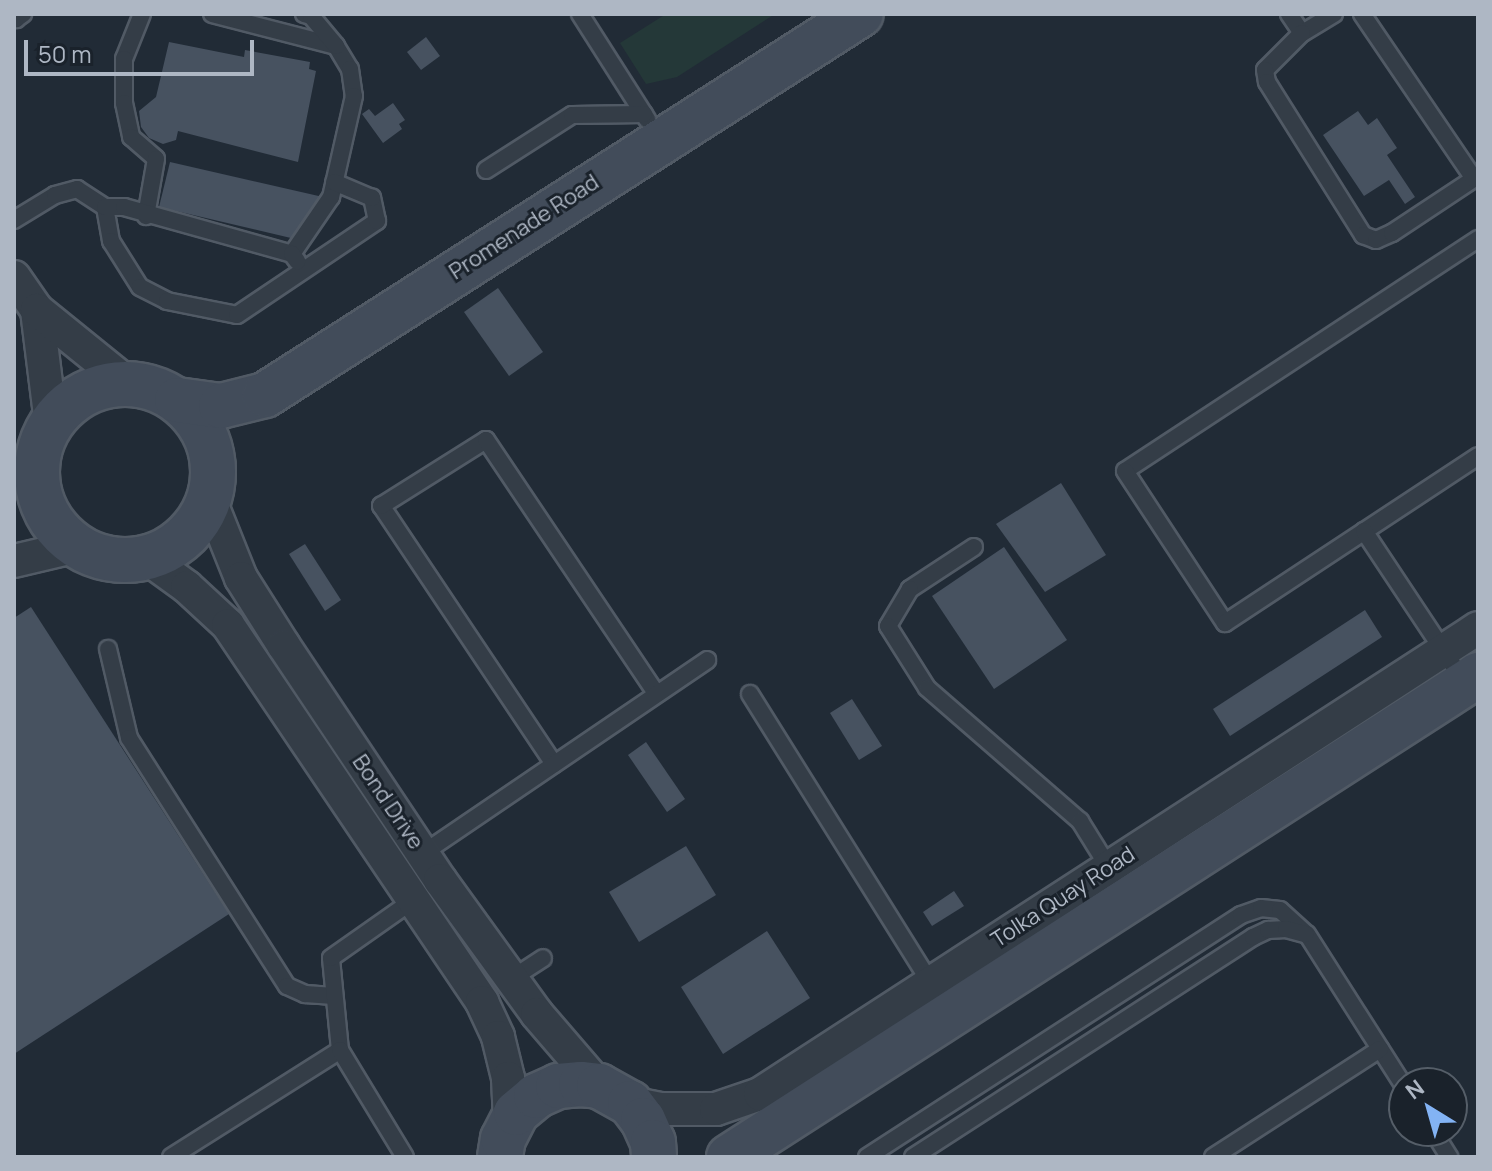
<!DOCTYPE html>
<html>
<head>
<meta charset="utf-8">
<style>
  body { margin:0 }
  #map { position:relative; width:1492px; height:1171px; overflow:hidden; background:#212b36; font-family:Manrope,sans-serif }
  div>[style] { position:absolute }
  [style*='--x'] { left:calc(var(--x)*1px); top:calc(var(--y)*1px); width:calc(var(--w)*1px); rotate:calc(var(--a)*1deg) }
  .green>* { inset:0; background:#243838 }
  .building>* { inset:0; background:#475260 }
  .roads { filter:drop-shadow(2px 0 #515a65) drop-shadow(-2px 0 #515a65) drop-shadow(0 2px #515a65) drop-shadow(0 -2px #515a65) }
  .lane>* { height:16px; margin:-8px; padding:0 8px; transform-origin:8px; border-radius:8px; background:#343d47 }
  .street>* { height:32px; margin:-16px; padding:0 16px; transform-origin:16px; border-radius:16px; background:#343d47 }
  .secondary>* { height:44px; margin:-22px; padding:0 22px; transform-origin:22px; border-radius:22px; background:#424c5a }
  .secondary>.ring { margin:-22px; padding:0; box-sizing:content-box; background:none; border:44px solid #424c5a; border-radius:50% }
  span { translate:-50% -50%; white-space:nowrap; text-align:center; line-height:1.15; -webkit-text-stroke:6px #1a222b; paint-order:stroke }
  .street-label { font-size:22px; color:#aeb7c4 }
  .frame { position:absolute; inset:0; border:16px solid #aeb7c4; pointer-events:none }
  .north { position:absolute; left:1388px; top:1067px; width:80px; height:80px; box-sizing:border-box; background:#1a222b; border:2px solid #555e68; border-radius:50%; rotate:323deg; font-size:22px; font-weight:700; line-height:32px; text-align:center; color:#aeb7c4 }
  .north::after { content:''; display:block; margin:auto; width:28px; height:36px; background:#83b3f4; clip-path:polygon(50% 0,100% 100%,50% 72%,0 100%) }
  .scale { position:absolute; left:24px; top:40px; width:230px; height:36px; box-sizing:border-box; border:4px solid #aeb7c4; border-top:0; padding-left:10px; font-size:24px; line-height:28px; white-space:nowrap; color:#aeb7c4; -webkit-text-stroke:6px #1a222b; paint-order:stroke }
</style>
</head>
<body>
<div id="map">
  <div class="green">
    <i style="clip-path:polygon(666px 14px,775px 14px,677px 77px,646px 84px,620px 43px)"></i>
  </div>
  <div class="building">
    <i style="clip-path:polygon(426px 37px,440px 56px,421px 70px,407px 52px)"></i>
    <i style="clip-path:polygon(169px 42px,244px 57px,245px 50px,310px 62px,309px 69px,316px 71px,298px 162px,178px 131px,176px 140px,163px 144px,149px 138px,141px 127px,139px 111px,156px 97px)"></i>
    <i style="clip-path:polygon(393px 103px,405px 120px,399px 124px,402px 129px,383px 143px,362px 114px,369px 109px,375px 116px)"></i>
    <i style="clip-path:polygon(1358px 111px,1368px 125px,1377px 118px,1397px 148px,1387px 155px,1415px 197px,1405px 204px,1389px 180px,1364px 196px,1323px 135px)"></i>
    <i style="clip-path:polygon(170px 162px,323px 197px,312px 243px,159px 207px)"></i>
    <i style="clip-path:polygon(498px 288px,543px 352px,509px 376px,464px 312px)"></i>
    <i style="clip-path:polygon(1061px 483px,1106px 555px,1045px 592px,996px 524px)"></i>
    <i style="clip-path:polygon(305px 544px,341px 600px,325px 611px,289px 554px)"></i>
    <i style="clip-path:polygon(1004px 547px,1067px 640px,994px 689px,932px 596px)"></i>
    <i style="clip-path:polygon(31px 607px,229px 914px,14px 1054px,14px 618px)"></i>
    <i style="clip-path:polygon(1365px 610px,1382px 637px,1230px 736px,1213px 709px)"></i>
    <i style="clip-path:polygon(852px 699px,882px 746px,859px 760px,830px 713px)"></i>
    <i style="clip-path:polygon(646px 742px,685px 799px,667px 812px,628px 755px)"></i>
    <i style="clip-path:polygon(686px 846px,716px 895px,639px 942px,609px 892px)"></i>
    <i style="clip-path:polygon(954px 891px,964px 906px,932px 926px,923px 912px)"></i>
    <i style="clip-path:polygon(767px 931px,810px 998px,723px 1054px,681px 987px)"></i>
  </div>
  <div class="roads">
    <div class="lane">
      <i style="--x:142;--y:14;--w:48;--a:111.8"></i>
      <i style="--x:124;--y:59;--w:44;--a:90"></i>
      <i style="--x:124;--y:103;--w:35;--a:78"></i>
      <i style="--x:131;--y:137;--w:33;--a:41"></i>
      <i style="--x:156;--y:159;--w:58;--a:100"></i>
      <i style="--x:212;--y:14;--w:128;--a:14.5"></i>
      <i style="--x:336;--y:46;--w:27;--a:59"></i>
      <i style="--x:350;--y:69;--w:27;--a:82"></i>
      <i style="--x:354;--y:96;--w:104;--a:102.8"></i>
      <i style="--x:331;--y:197;--w:69;--a:124.4"></i>
      <i style="--x:304;--y:14;--w:7;--a:16"></i>
      <i style="--x:311;--y:16;--w:39;--a:50"></i>
      <i style="--x:580;--y:14;--w:125;--a:57.5"></i>
      <i style="--x:1289;--y:14;--w:23;--a:56"></i>
      <i style="--x:1334;--y:14;--w:37;--a:149"></i>
      <i style="--x:1302;--y:33;--w:52;--a:135"></i>
      <i style="--x:1265;--y:70;--w:12;--a:81"></i>
      <i style="--x:1267;--y:82;--w:181;--a:57.9"></i>
      <i style="--x:1363;--y:235;--w:14;--a:21"></i>
      <i style="--x:1376;--y:240;--w:17;--a:-24"></i>
      <i style="--x:1392;--y:233;--w:103;--a:-33.5"></i>
      <i style="--x:1362;--y:14;--w:199;--a:55.8"></i>
      <i style="--x:14;--y:16;--w:4;--a:56"></i>
      <i style="--x:16;--y:19;--w:9;--a:-36"></i>
      <i style="--x:486;--y:170;--w:102;--a:-32.6"></i>
      <i style="--x:572;--y:115;--w:72;--a:-0.8"></i>
      <i style="--x:105;--y:207;--w:35;--a:80"></i>
      <i style="--x:111;--y:241;--w:54;--a:57.8"></i>
      <i style="--x:140;--y:287;--w:30;--a:27"></i>
      <i style="--x:167;--y:301;--w:71;--a:11.3"></i>
      <i style="--x:237;--y:315;--w:169;--a:-33.9"></i>
      <i style="--x:377;--y:221;--w:24;--a:-102"></i>
      <i style="--x:372;--y:198;--w:41;--a:-157.2"></i>
      <i style="--x:14;--y:220;--w:48;--a:-31.4"></i>
      <i style="--x:55;--y:195;--w:23;--a:-15"></i>
      <i style="--x:77;--y:189;--w:33;--a:33"></i>
      <i style="--x:105;--y:207;--w:19;--a:0"></i>
      <i style="--x:124;--y:207;--w:174;--a:15.6"></i>
      <i style="--x:292;--y:254;--w:9;--a:54"></i>
      <i style="--x:1478;--y:239;--w:422;--a:146.7"></i>
      <i style="--x:1125;--y:471;--w:182;--a:56.7"></i>
      <i style="--x:1225;--y:623;--w:303;--a:-33.4"></i>
      <i style="--x:1364;--y:531;--w:182;--a:56.4"></i>
      <i style="--x:974;--y:547;--w:77;--a:146.7"></i>
      <i style="--x:910;--y:589;--w:43;--a:120.7"></i>
      <i style="--x:888;--y:626;--w:73;--a:57.8"></i>
      <i style="--x:927;--y:688;--w:203;--a:41"></i>
      <i style="--x:1080;--y:821;--w:59;--a:58.2"></i>
      <i style="--x:108;--y:649;--w:91;--a:76.7"></i>
      <i style="--x:129;--y:738;--w:294;--a:57.5"></i>
      <i style="--x:287;--y:986;--w:20;--a:24"></i>
      <i style="--x:305;--y:994;--w:29;--a:4"></i>
      <i style="--x:750;--y:694;--w:347;--a:58"></i>
      <i style="--x:554;--y:764;--w:311;--a:-123.8"></i>
      <i style="--x:381;--y:506;--w:124;--a:-32.2"></i>
      <i style="--x:486;--y:440;--w:306;--a:56.1"></i>
      <i style="--x:422;--y:854;--w:345;--a:-34.2"></i>
      <i style="--x:511;--y:979;--w:38;--a:-33"></i>
      <i style="--x:340;--y:1050;--w:92;--a:-95.6"></i>
      <i style="--x:331;--y:958;--w:103;--a:-35.1"></i>
      <i style="--x:1433;--y:1131;--w:31;--a:58"></i>
      <i style="--x:171;--y:1157;--w:200;--a:-32.3"></i>
      <i style="--x:340;--y:1050;--w:125;--a:58.7"></i>
      <i style="--x:867;--y:1157;--w:445;--a:-32.9"></i>
      <i style="--x:1241;--y:915;--w:21;--a:-19"></i>
      <i style="--x:1261;--y:908;--w:19;--a:6"></i>
      <i style="--x:1280;--y:910;--w:36;--a:42"></i>
      <i style="--x:1307;--y:934;--w:180;--a:57.5"></i>
      <i style="--x:913;--y:1157;--w:405;--a:-32.9"></i>
      <i style="--x:1253;--y:937;--w:17;--a:-25"></i>
      <i style="--x:1268;--y:930;--w:18;--a:-3"></i>
      <i style="--x:1286;--y:929;--w:20;--a:15"></i>
      <i style="--x:1213;--y:1157;--w:199;--a:-32.9"></i>
    </div>
    <div class="street">
      <i style="--x:14;--y:277;--w:40;--a:55.1"></i>
      <i style="--x:51;--y:423;--w:114;--a:-97.1"></i>
      <i style="--x:37;--y:310;--w:116;--a:39"></i>
      <i style="--x:209;--y:498;--w:86;--a:68.2"></i>
      <i style="--x:241;--y:578;--w:80;--a:57.7"></i>
      <i style="--x:284;--y:646;--w:281;--a:56.3"></i>
      <i style="--x:440;--y:880;--w:165;--a:54.1"></i>
      <i style="--x:537;--y:1014;--w:95;--a:49.3"></i>
      <i style="--x:147;--y:558;--w:49;--a:35.9"></i>
      <i style="--x:187;--y:587;--w:56;--a:42.8"></i>
      <i style="--x:228;--y:625;--w:455;--a:56"></i>
      <i style="--x:482;--y:1002;--w:38;--a:65"></i>
      <i style="--x:498;--y:1037;--w:42;--a:76.3"></i>
      <i style="--x:508;--y:1078;--w:44;--a:87.4"></i>
      <i style="--x:14;--y:561;--w:61;--a:-13.3"></i>
      <i style="--x:630;--y:1103;--w:31;--a:11"></i>
      <i style="--x:660;--y:1109;--w:56;--a:0"></i>
      <i style="--x:716;--y:1109;--w:46;--a:-18.8"></i>
      <i style="--x:760;--y:1094;--w:856;--a:-32.98"></i>
    </div>
    <div class="secondary">
      <i class="ring" style="left:37px;top:384px;width:132px;height:132px"></i>
      <i style="--x:177;--y:400;--w:44;--a:7.8"></i>
      <i style="--x:221;--y:406;--w:45;--a:-14"></i>
      <i style="--x:265;--y:395;--w:707;--a:-32.59"></i>
      <i style="--x:500;--y:1157;--w:18;--a:-81"></i>
      <i style="--x:503;--y:1139;--w:29;--a:-63"></i>
      <i style="--x:516;--y:1113;--w:26;--a:-40"></i>
      <i style="--x:536;--y:1096;--w:24;--a:-24"></i>
      <i style="--x:558;--y:1086;--w:23;--a:-5"></i>
      <i style="--x:581;--y:1084;--w:18;--a:6"></i>
      <i style="--x:599;--y:1086;--w:35;--a:29"></i>
      <i style="--x:630;--y:1103;--w:21;--a:53"></i>
      <i style="--x:643;--y:1120;--w:24;--a:66"></i>
      <i style="--x:653;--y:1142;--w:15;--a:86"></i>
      <i style="--x:729;--y:1157;--w:891;--a:-32.76"></i>
    </div>
  </div>
  <div class="street-label">
    <span style="left:524px;top:227px;rotate:-33deg">Promenade Road</span>
    <span style="left:388px;top:802px;rotate:56deg">Bond Drive</span>
    <span style="left:1063px;top:897px;rotate:-33deg">Tolka Quay Road</span>
  </div>
  <div class="frame"></div>
  <div class="north">N</div>
  <div class="scale">50 m</div>
</div>
</body>
</html>
